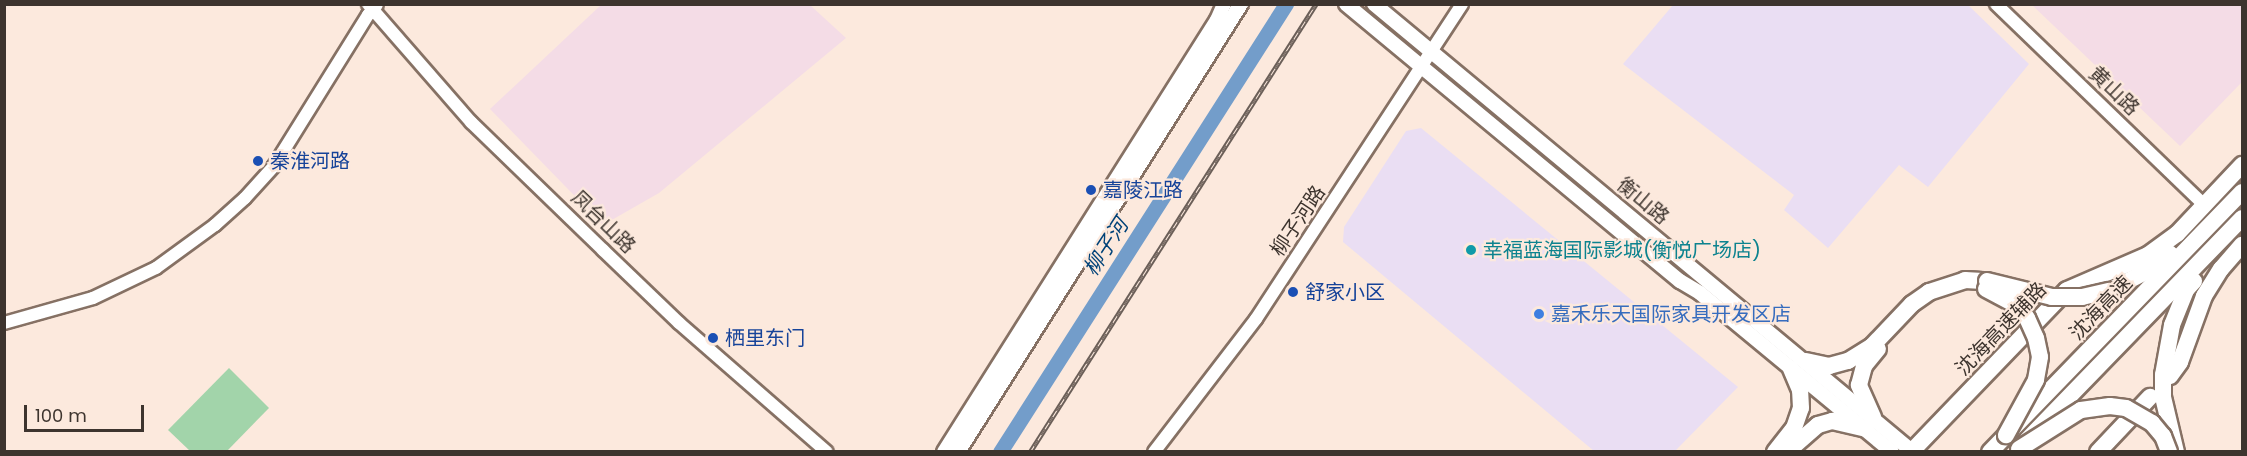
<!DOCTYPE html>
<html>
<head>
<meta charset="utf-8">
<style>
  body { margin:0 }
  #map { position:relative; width:2247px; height:456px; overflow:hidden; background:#fce9dd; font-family:Poppins,"Noto Sans SC",sans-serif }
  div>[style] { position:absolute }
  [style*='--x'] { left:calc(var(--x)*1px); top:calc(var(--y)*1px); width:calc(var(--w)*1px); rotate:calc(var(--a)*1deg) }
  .commercial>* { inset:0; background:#eadef3 }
  .industrial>* { inset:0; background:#f4dce6 }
  .green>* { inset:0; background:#a2d4aa }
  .river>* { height:15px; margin:-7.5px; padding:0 7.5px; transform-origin:7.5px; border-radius:7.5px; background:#739dca }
  .roads { filter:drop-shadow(2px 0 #867164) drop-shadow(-2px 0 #867164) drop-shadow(0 2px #867164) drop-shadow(0 -2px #867164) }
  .secondary>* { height:12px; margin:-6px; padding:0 6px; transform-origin:6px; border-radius:6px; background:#fff }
  .primary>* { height:14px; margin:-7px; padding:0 7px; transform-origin:7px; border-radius:7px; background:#fff }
  .highway>* { height:16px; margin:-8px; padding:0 8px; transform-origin:8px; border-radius:8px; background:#fff }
  .rail>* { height:4.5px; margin-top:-2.25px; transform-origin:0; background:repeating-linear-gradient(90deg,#fce9dd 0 7px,#6b5f58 0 14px); box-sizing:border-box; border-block:2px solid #6b5f58 }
  .bridges { filter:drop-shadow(2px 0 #867164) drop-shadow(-2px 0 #867164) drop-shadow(0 2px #867164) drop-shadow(0 -2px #867164) }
  .highway-bridge>* { height:16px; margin:-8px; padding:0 8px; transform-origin:8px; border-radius:8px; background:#fff }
  .dots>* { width:16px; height:16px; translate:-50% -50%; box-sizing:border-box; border:3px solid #fce9dd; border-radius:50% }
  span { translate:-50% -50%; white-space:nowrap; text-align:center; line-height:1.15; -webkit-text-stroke:4.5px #fce9dd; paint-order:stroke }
  .street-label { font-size:20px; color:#3d342e }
  .transit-label { font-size:20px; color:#164399 }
  .left { translate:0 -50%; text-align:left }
  .culture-label { font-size:20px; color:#0d838f }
  .shop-label { font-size:20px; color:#366cbe }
  .water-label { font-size:21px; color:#004278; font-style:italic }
  .frame { position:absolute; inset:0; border:6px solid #3d342e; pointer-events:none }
  .scale { position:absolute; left:24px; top:405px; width:120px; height:27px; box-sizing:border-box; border:3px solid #3d342e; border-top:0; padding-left:8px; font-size:18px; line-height:21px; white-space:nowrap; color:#3d342e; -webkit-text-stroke:4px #fce9dd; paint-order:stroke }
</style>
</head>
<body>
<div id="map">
  <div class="commercial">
    <i style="clip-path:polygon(1967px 4px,2029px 64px,1928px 187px,1899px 165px,1828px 248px,1784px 210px,1794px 195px,1623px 64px,1673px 5px)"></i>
    <i style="clip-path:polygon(1421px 128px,1738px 387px,1675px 451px,1594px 451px,1343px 242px,1344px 227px,1406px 131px)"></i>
  </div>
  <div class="industrial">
    <i style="clip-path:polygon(601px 5px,810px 5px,846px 38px,659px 193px,603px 225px,490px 109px)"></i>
    <i style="clip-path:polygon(2032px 5px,2242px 5px,2242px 82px,2180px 146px)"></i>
  </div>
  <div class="green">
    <i style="clip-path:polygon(229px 368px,269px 408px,227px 451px,190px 451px,168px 430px)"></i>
  </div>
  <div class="river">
    <i style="--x:1000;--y:452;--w:532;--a:-57.45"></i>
  </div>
  <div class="roads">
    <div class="secondary">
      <i style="--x:368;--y:4;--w:157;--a:48.9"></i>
      <i style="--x:471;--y:122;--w:184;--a:44.1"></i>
      <i style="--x:603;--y:250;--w:105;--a:43.8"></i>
      <i style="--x:679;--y:323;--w:196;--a:41.1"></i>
      <i style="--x:1996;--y:4;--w:289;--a:44"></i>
      <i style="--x:4;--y:323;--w:92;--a:-15.7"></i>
      <i style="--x:93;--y:298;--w:70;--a:-25.5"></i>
      <i style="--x:156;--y:268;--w:73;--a:-36.1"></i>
      <i style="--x:215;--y:225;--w:40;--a:-42"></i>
      <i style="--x:245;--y:198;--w:43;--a:-47.8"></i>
      <i style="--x:274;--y:166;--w:178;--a:-58.1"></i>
      <i style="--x:368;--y:15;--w:13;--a:-48"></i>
      <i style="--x:1154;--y:452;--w:168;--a:-52.5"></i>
      <i style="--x:1256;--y:319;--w:376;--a:-56.8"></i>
    </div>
    <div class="primary">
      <i style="--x:1346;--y:4;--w:434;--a:39.7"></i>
      <i style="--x:1680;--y:281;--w:23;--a:31"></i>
      <i style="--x:1700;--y:293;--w:249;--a:39.6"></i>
      <i style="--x:1374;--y:4;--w:701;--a:39.73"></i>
      <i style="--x:944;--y:452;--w:511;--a:-57.71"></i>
      <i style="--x:1217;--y:20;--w:17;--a:-66"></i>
      <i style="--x:958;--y:452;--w:530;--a:-57.72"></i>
    </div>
    <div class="highway">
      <i style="--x:2109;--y:291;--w:41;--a:-27.8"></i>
      <i style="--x:2145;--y:272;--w:31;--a:-37"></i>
      <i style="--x:1806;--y:361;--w:24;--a:12"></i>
      <i style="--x:1829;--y:366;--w:20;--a:-15"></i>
      <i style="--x:1848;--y:361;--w:28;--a:-32"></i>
      <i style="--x:1872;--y:346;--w:58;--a:-46.4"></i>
      <i style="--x:1912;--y:304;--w:21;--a:-35"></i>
      <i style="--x:1929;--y:292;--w:38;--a:-18"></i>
      <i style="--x:1965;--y:280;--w:22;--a:3"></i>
      <i style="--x:2170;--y:376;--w:17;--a:-54"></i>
      <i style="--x:2180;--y:362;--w:70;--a:-70"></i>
      <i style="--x:2204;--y:296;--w:32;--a:-58"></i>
      <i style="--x:2221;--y:269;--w:32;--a:-49"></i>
      <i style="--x:1873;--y:417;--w:35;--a:-114"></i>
      <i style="--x:1859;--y:385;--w:20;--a:-75"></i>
      <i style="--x:1864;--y:366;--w:22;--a:-51"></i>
      <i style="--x:2027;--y:440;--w:309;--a:-45.9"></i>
      <i style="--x:1912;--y:451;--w:223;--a:-46.1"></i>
      <i style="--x:2067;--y:290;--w:88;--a:-23.4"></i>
      <i style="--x:2148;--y:255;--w:36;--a:-36"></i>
      <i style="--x:2177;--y:234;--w:95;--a:-46.7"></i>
      <i style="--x:1775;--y:452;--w:31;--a:-52"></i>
      <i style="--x:1794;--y:428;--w:21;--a:-71"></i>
      <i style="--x:1801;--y:408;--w:18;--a:-93"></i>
      <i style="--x:1800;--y:390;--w:23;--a:-113"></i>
      <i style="--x:1787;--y:452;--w:41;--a:-41.1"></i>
      <i style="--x:1818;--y:425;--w:15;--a:-16"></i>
      <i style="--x:1832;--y:421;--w:32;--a:13"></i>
      <i style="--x:1990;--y:452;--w:362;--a:-45.9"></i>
      <i style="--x:2098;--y:452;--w:76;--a:-46.6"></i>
      <i style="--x:2176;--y:452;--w:57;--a:-103.3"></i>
      <i style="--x:2163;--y:397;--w:22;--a:-90"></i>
      <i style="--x:2163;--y:375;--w:51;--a:-79.8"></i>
      <i style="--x:2172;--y:325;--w:38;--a:-68"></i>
      <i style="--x:2186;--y:290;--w:12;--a:-48"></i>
    </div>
  </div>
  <div class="rail">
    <i style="--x:1030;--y:452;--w:532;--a:-57.45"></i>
  </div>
  <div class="bridges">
    <div class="highway-bridge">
      <i style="--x:1987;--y:281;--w:67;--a:13.8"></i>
      <i style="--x:2052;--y:297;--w:30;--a:0"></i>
      <i style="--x:2082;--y:297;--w:28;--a:-13"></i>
      <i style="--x:1986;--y:289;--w:34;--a:28"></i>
      <i style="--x:2016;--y:305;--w:17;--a:50"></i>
      <i style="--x:2027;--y:318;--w:22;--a:66"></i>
      <i style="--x:2036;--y:338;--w:19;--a:78"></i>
      <i style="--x:2040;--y:357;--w:23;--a:100"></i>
      <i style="--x:2036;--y:380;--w:63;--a:118.6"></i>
      <i style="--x:2019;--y:449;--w:73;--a:-32.2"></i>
      <i style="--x:2081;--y:410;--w:29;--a:-8"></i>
      <i style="--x:2110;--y:406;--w:16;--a:7"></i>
      <i style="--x:2126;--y:408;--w:30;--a:30"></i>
      <i style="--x:2152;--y:423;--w:17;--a:50"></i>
      <i style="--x:2163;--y:436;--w:17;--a:69"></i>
    </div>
  </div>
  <div class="dots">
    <i style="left:258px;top:161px;background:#1a4fb4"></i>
    <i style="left:1091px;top:190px;background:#1a4fb4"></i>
    <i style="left:1471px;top:250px;background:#0f9aa8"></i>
    <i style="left:1293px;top:292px;background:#1a4fb4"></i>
    <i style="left:1539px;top:314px;background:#3f7fe0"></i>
    <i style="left:713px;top:338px;background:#1a4fb4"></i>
  </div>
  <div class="street-label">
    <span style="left:2114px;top:91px;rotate:44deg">黄山路</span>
    <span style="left:1643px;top:201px;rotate:40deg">衡山路</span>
    <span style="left:1298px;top:221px;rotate:-56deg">柳子河路</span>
    <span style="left:603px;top:222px;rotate:44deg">凤台山路</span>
    <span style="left:2101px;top:308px;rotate:-46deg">沈海高速</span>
    <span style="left:2001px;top:329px;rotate:-46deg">沈海高速辅路</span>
  </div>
  <div class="transit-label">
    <span class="left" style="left:270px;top:161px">秦淮河路</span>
    <span class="left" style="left:1103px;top:190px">嘉陵江路</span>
    <span class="left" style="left:1305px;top:292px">舒家小区</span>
    <span class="left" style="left:725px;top:338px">栖里东门</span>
  </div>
  <div class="culture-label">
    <span class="left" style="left:1483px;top:250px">幸福蓝海国际影城(衡悦广场店)</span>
  </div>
  <div class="shop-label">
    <span class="left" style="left:1551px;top:314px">嘉禾乐天国际家具开发区店</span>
  </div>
  <div class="water-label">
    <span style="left:1106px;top:247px;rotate:-57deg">柳子河</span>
  </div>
  <div class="frame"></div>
  <div class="scale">100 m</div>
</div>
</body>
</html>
